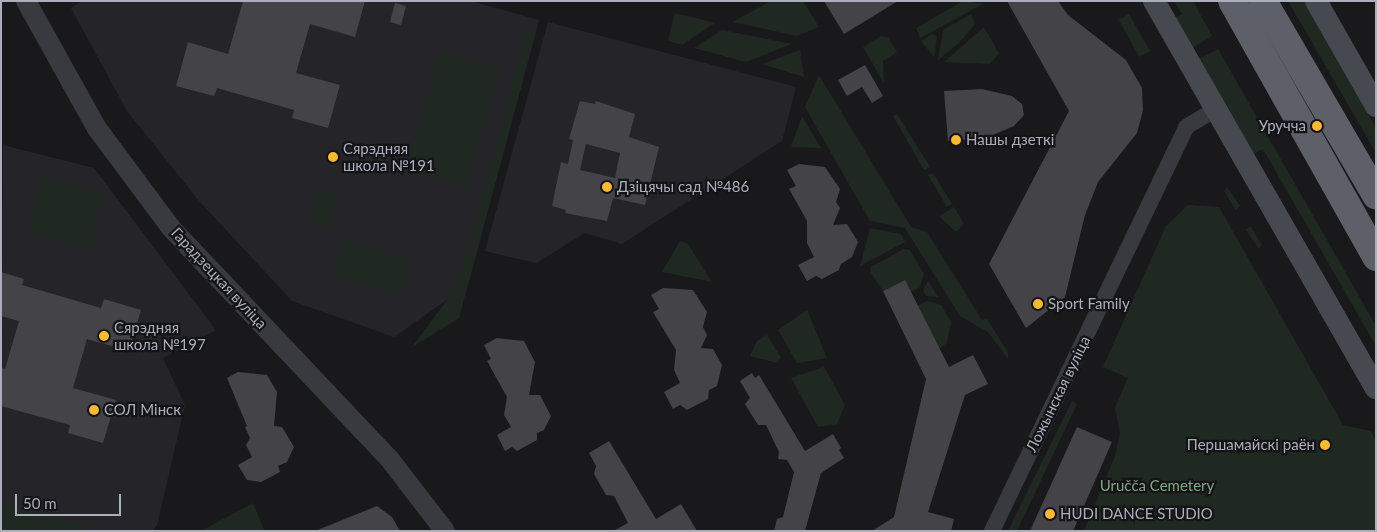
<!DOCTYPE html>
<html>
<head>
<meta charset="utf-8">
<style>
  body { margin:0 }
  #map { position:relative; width:1377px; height:532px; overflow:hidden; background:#19191b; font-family:Lato,sans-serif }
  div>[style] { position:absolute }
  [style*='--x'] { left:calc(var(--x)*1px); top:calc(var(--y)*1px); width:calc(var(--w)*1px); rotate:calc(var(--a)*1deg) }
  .built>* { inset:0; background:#252428 }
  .green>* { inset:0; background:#202921 }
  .building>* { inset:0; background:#434348 }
  .minor>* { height:16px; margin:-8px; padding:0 8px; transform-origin:8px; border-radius:8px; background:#393a40 }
  .tertiary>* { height:20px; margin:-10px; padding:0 10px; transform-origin:10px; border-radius:10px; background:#393a40 }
  .secondary>* { height:22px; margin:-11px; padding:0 11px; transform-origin:11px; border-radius:11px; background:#474950 }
  .trunk>* { height:28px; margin:-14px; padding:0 14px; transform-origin:14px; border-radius:14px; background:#5d6068 }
  .dots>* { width:14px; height:14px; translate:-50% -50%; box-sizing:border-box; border:2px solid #141316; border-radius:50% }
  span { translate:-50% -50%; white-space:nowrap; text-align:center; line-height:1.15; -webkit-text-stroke:4.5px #141316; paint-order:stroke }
  .poi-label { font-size:15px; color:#aaafbb }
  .right { translate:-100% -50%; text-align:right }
  .left { translate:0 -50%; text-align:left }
  .street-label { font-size:15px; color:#aaafbb }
  .park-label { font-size:15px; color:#81a784 }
  .frame { position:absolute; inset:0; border:2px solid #aaafbb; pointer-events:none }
  .scale { position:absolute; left:15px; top:494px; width:106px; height:22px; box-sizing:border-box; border:2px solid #aaafbb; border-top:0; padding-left:6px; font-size:15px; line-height:18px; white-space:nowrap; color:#aaafbb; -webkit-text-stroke:4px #141316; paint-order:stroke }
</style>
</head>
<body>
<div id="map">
  <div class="built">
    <i style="clip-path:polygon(82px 1px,471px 1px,539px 20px,468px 285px,394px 337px,292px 301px,200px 202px,127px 111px,71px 8px)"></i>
    <i style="clip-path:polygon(548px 22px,796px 87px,782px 141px,622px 244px,585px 233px,536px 263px,485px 251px)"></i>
    <i style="clip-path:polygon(3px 145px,94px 168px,216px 330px,163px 358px,185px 405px,157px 525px,152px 531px,1px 531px)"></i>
  </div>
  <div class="green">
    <i style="clip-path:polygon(771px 1px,803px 1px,819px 27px,797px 36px,733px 22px)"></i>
    <i style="clip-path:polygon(963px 1px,983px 4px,920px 38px,916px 28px)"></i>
    <i style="clip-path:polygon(1174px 1px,1193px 1px,1212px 36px,1191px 49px,1174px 19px,1182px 14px)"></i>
    <i style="clip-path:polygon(1288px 1px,1304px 1px,1376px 128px,1376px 153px)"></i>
    <i style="clip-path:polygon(675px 13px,715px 23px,682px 45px,668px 41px)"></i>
    <i style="clip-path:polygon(971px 14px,975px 24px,959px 43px,938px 60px,943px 30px)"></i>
    <i style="clip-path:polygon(1129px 14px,1150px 51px,1139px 57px,1119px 20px)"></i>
    <i style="clip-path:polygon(539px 20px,459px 318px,412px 347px,448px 299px,468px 249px,524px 39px)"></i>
    <i style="clip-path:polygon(984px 27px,999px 53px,990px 64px,944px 62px)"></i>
    <i style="clip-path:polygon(722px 30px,792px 44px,746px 62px,694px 48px)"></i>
    <i style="clip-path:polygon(932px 34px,937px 37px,934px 57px,921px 41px)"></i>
    <i style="clip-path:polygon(881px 36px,888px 37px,897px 52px,883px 61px,884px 83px,863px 47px)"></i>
    <i style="clip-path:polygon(1218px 49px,1376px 326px,1376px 346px,1263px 149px,1253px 154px,1199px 59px)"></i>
    <i style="clip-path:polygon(800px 50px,804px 77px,762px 64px)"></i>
    <i style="clip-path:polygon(439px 52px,500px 69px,466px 187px,406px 169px)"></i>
    <i style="clip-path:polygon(819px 75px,911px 227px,927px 232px,982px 320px,987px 319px,1008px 352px,1008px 359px,988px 332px,960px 316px,905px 228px,870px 221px,805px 107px)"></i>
    <i style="clip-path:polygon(897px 114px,930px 167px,924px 170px,893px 116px)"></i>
    <i style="clip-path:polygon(802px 116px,821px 148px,791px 147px)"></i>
    <i style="clip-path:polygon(933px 173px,952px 204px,947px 207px,928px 175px)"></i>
    <i style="clip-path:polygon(42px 177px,104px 193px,88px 249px,27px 231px)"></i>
    <i style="clip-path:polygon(1227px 187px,1240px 206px,1236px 210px,1224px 191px)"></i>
    <i style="clip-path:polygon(319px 188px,337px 193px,328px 229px,309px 224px)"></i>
    <i style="clip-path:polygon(1188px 205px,1219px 207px,1343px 425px,1371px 431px,1376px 442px,1376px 531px,1084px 531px,1115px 456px,1120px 433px,1115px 408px,1128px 378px,1103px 367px,1166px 226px)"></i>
    <i style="clip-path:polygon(954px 207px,964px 224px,956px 232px,939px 216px)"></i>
    <i style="clip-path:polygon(1250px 226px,1262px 245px,1259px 249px,1246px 230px)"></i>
    <i style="clip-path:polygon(870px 228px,901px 234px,905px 242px,860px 266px)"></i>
    <i style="clip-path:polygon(344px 240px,411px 260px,401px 294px,334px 275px)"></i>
    <i style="clip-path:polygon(680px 241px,688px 244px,712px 282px,662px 272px)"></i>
    <i style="clip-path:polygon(904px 249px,910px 250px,924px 274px,920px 287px,911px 292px,904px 280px,883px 291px,870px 271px,871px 267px)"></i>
    <i style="clip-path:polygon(928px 281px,938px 297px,926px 296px,923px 290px)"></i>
    <i style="clip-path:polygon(927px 301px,941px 305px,951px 322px,947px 343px,939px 349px,918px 306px)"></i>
    <i style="clip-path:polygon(807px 310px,827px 358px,797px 363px,778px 330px)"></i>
    <i style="clip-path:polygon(767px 335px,781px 358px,777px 363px,750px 356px,757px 341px)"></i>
    <i style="clip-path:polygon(824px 367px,845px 405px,837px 424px,818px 427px,791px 378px)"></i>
    <i style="clip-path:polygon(1072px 401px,1077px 404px,1017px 531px,1008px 531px)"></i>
    <i style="clip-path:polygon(1px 503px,82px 525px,85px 531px,1px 531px)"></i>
    <i style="clip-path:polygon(253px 503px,264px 530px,201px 531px)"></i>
  </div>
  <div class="building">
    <i style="clip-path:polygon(243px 1px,365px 1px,355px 37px,310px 24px,296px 73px,340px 85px,328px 128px,292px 118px,294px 110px,217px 88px,214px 96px,176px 86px,188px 42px,228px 54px)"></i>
    <i style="clip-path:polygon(824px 1px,898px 1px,844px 34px)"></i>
    <i style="clip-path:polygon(1007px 1px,1058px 1px,1068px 15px,1126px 60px,1142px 88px,1143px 110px,1137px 133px,1098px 182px,1085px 215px,1065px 297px,1026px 328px,989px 264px,1069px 111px)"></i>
    <i style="clip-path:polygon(395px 3px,406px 6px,401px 25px,390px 22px)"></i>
    <i style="clip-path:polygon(865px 65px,883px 96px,872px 103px,862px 87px,847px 96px,838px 80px)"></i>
    <i style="clip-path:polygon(982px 89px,1012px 96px,1022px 104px,1024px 115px,1014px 126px,986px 138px,948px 141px,944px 91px)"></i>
    <i style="clip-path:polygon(evenodd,580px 101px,595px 104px,596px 101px,635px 114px,629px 137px,659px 147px,645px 205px,613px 198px,607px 221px,565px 213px,566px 210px,552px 206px,561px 162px,568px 164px,573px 140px,569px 139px,580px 101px,586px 144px,620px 153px,615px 178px,580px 170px,586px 144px)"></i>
    <i style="clip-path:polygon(799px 164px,825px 167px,840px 189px,836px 202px,840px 208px,833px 225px,847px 224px,858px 242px,852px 257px,841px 264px,839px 270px,822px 279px,816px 276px,807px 281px,798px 265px,814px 257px,807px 243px,807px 221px,789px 189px,796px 186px,787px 170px)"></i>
    <i style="clip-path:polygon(1px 272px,24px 279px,22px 285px,101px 308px,104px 299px,141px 310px,129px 351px,87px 339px,73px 388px,116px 400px,103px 443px,68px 433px,70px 425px,1px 406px,1px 367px,5px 369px,19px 321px,1px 316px)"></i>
    <i style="clip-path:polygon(905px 280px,949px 367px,973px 355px,988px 384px,965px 395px,928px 512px,954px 519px,951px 531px,872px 531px,894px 517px,926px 379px,883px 291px)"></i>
    <i style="clip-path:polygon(663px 288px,693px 290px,707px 312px,703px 327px,707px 335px,701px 348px,713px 349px,722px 365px,717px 386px,709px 390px,708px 399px,687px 410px,680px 405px,673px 409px,664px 392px,680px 383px,674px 370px,676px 350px,653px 312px,659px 309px,651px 295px)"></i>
    <i style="clip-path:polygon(497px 338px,524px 341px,535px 362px,529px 395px,540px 395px,551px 416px,544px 430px,537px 433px,537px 440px,517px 451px,512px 447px,505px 451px,497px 435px,511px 427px,504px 415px,507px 397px,487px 361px,491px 359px,484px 345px)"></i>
    <i style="clip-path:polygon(238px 372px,267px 375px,277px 392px,274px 426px,282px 427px,294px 447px,287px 462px,278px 466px,280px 472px,261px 482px,247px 480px,238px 465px,252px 457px,246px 445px,250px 438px,245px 427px,247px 426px,227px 378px)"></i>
    <i style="clip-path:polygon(752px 373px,755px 378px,759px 375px,805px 451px,833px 434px,841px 448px,839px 450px,844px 458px,821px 473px,805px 531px,774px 531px,777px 519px,783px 517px,794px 472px,787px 460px,778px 459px,779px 452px,766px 425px,758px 425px,745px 404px,750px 398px,740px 381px)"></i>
    <i style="clip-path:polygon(1077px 427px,1112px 442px,1073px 531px,1030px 531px)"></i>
    <i style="clip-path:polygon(609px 441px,656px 519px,681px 504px,697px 531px,613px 531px,628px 523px,614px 496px,606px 495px,594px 474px,596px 466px,589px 453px)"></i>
    <i style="clip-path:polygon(377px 506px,392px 517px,400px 531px,315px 531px)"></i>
  </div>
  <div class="minor">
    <i style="--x:992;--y:531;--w:448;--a:-64.3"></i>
    <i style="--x:1186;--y:127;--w:35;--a:-31"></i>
  </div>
  <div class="tertiary">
    <i style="--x:26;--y:1;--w:144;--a:60.9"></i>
    <i style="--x:96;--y:127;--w:126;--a:53.4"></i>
    <i style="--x:171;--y:228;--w:320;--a:46.6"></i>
    <i style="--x:391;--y:461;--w:88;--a:52.4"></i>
  </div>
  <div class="secondary">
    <i style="--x:1154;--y:1;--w:446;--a:60.2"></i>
    <i style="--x:1316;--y:1;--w:121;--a:60.3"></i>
  </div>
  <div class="trunk">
    <i style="--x:1232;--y:1;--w:294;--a:60.6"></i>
    <i style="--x:1263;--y:1;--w:225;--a:59.8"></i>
  </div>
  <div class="dots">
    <i style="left:1317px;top:126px;background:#f9b932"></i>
    <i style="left:956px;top:140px;background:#f9b932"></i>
    <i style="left:333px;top:157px;background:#f9b932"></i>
    <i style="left:607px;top:187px;background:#f9b932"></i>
    <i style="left:1038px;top:304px;background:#f9b932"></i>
    <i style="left:104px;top:336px;background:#f9b932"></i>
    <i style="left:94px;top:410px;background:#f9b932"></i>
    <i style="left:1325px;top:445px;background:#f9b932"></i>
    <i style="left:1050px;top:514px;background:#f9b932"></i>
  </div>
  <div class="poi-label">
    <span class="right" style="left:1306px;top:126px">Уручча</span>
    <span class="left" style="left:966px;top:140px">Нашы дзеткі</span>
    <span class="left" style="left:343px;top:157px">Сярэдняя<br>школа №191</span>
    <span class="left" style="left:617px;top:187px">Дзіцячы сад №486</span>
    <span class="left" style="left:1048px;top:304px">Sport Family</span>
    <span class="left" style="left:114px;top:336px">Сярэдняя<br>школа №197</span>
    <span class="left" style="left:104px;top:410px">СОЛ Мінск</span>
    <span class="right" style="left:1315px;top:445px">Першамайскі раён</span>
    <span class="left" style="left:1060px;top:514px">HUDI DANCE STUDIO</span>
  </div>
  <div class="street-label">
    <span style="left:219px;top:278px;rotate:47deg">Гарадзецкая вуліца</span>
    <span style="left:1058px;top:394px;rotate:-64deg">Ложынская вуліца</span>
  </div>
  <div class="park-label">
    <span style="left:1157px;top:486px">Uručča Cemetery</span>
  </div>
  <div class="frame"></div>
  <div class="scale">50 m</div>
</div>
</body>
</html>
